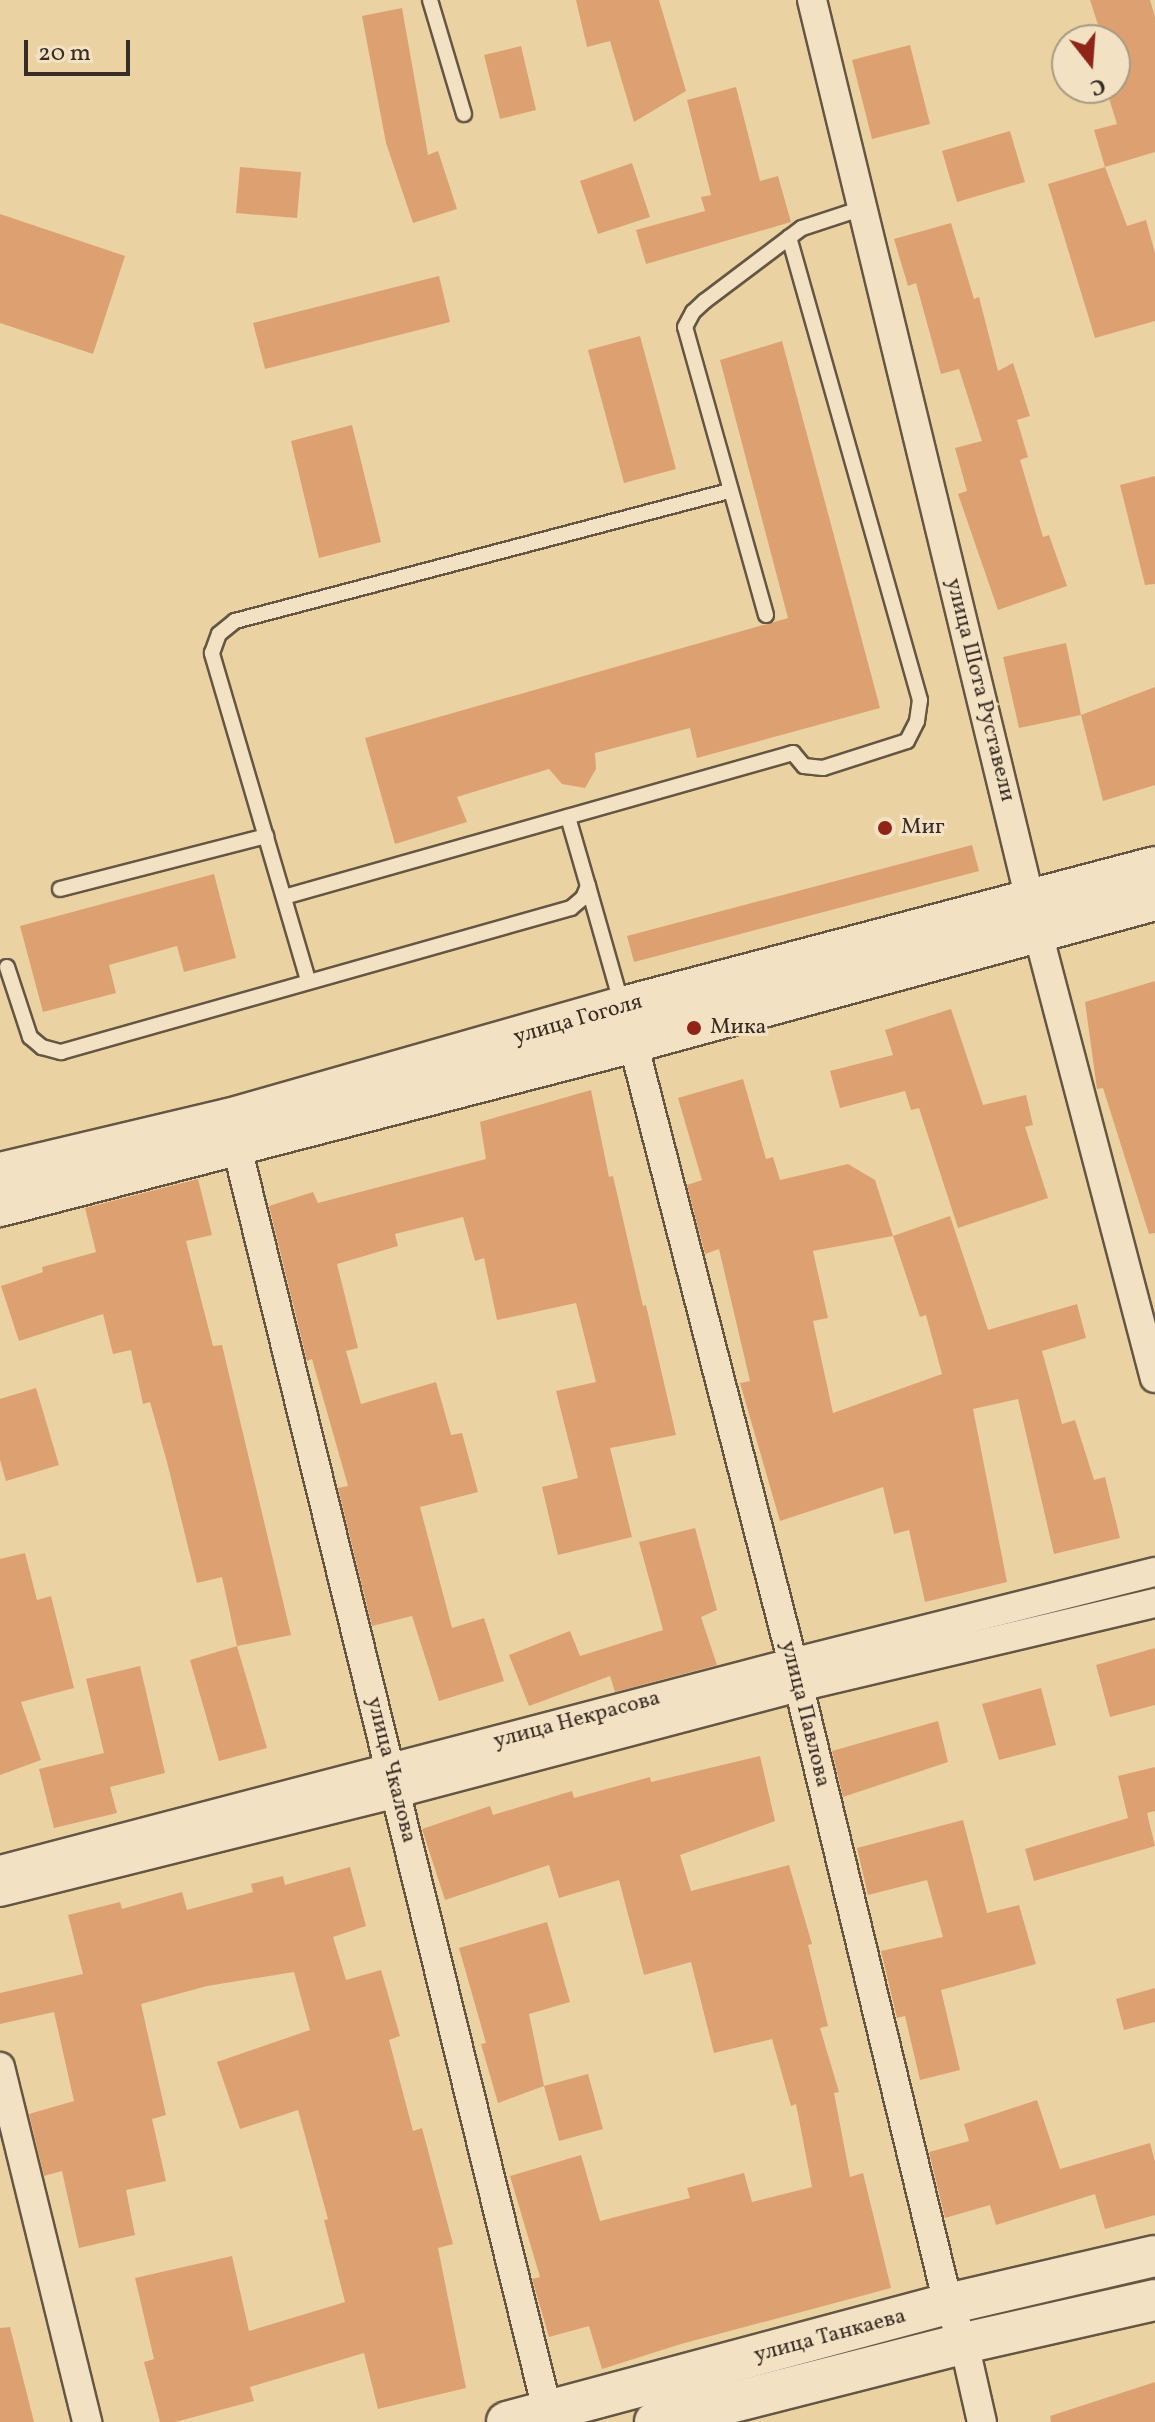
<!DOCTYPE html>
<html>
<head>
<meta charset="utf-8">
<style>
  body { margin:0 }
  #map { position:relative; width:1155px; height:2422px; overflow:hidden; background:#ebd2a3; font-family:Vollkorn,serif }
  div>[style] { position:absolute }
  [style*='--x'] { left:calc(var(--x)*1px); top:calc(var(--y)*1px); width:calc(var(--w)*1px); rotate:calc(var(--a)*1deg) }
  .building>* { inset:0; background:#dda171 }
  .roads { filter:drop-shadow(2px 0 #655644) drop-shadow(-2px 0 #655644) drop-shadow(0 2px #655644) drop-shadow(0 -2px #655644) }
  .lane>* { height:14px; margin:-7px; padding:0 7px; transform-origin:7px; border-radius:7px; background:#f2e2c3 }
  .street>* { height:28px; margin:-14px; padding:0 14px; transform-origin:14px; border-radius:14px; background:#f2e2c3 }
  .secondary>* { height:40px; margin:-20px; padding:0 20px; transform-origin:20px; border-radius:20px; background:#f2e2c3 }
  .dots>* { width:22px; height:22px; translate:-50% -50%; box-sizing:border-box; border:4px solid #f2e2c3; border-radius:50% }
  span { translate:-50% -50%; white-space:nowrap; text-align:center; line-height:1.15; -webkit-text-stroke:6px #f2e2c3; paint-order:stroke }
  .street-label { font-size:22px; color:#382c25 }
  .poi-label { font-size:22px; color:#382c25 }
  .left { translate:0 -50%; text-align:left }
  .north { position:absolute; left:1051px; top:24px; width:80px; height:80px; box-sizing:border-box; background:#f2e2c3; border:2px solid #a89984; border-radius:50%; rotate:163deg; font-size:22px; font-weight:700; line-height:32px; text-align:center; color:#382c25 }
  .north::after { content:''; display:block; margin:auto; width:28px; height:36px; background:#8f2418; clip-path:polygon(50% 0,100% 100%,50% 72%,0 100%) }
  .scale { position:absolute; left:24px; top:40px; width:106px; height:36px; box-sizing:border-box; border:4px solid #382c25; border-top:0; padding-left:10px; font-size:24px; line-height:28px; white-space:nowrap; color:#382c25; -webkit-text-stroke:6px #f2e2c3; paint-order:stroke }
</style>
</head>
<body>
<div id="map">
  <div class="building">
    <i style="clip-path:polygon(576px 0,659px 0,686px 91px,634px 122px,610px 41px,587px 47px)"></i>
    <i style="clip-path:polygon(1090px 0,1150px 0,1155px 17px,1155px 152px,1105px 167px,1094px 130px,1117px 124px,1107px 92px,1115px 89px,1115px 40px,1103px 40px)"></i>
    <i style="clip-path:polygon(402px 8px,428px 155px,438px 151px,457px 209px,413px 223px,386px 143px,362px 16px)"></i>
    <i style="clip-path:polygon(910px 45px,930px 124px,872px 139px,852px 60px)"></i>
    <i style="clip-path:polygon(521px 46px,536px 110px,500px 119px,484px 55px)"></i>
    <i style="clip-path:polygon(736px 87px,760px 181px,778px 176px,791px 222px,646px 264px,636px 230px,705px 211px,701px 197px,711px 195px,687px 100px)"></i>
    <i style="clip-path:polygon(1010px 131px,1025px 182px,957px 202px,942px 151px)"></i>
    <i style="clip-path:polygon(632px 163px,650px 217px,598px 234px,580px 181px)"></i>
    <i style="clip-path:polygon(240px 167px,301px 172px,297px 218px,236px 213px)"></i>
    <i style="clip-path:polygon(1105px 167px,1127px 226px,1146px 220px,1155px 253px,1155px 321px,1095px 338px,1048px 184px)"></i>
    <i style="clip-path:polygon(0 214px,125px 256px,93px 354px,0 323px)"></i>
    <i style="clip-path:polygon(951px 223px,974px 299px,979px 297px,998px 371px,1013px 363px,1030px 416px,1017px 420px,1028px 457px,1020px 460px,1043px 537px,1049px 535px,1067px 586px,998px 610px,958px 494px,967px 491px,955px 448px,982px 441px,959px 369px,941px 374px,916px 283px,908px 286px,894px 239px)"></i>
    <i style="clip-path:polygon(439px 276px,450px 322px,265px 369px,253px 323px)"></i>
    <i style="clip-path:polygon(640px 336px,676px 469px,624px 483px,588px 350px)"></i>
    <i style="clip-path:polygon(782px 341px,880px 708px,697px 758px,690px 728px,595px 753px,596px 769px,585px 788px,562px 784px,549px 769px,457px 797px,467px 822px,395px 844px,365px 738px,788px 618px,720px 360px)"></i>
    <i style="clip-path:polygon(352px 425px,381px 542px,319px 558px,291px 441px)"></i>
    <i style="clip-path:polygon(1155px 476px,1155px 584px,1145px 585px,1120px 485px)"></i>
    <i style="clip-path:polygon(1066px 643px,1081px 715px,1019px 728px,1003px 657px)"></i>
    <i style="clip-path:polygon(1155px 687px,1155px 785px,1103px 801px,1081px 715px)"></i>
    <i style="clip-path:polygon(972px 845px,979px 871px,634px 962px,627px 936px)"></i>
    <i style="clip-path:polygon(214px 874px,236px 958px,184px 972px,177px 946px,109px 965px,116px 993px,43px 1012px,20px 926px)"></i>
    <i style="clip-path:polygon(1155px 981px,1155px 1233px,1149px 1234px,1103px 1088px,1097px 1089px,1085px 1002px)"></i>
    <i style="clip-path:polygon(951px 1009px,983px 1105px,1026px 1095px,1033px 1125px,1025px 1127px,1048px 1198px,958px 1228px,919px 1108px,911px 1110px,905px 1091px,840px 1108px,830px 1071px,893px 1055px,885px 1030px)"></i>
    <i style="clip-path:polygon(evenodd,743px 1079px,766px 1159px,773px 1157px,780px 1180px,848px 1164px,875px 1180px,893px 1236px,950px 1216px,988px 1330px,1077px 1304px,1086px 1338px,1042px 1351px,1062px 1424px,1075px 1420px,1094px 1480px,1105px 1477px,1120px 1538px,1054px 1554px,1018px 1399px,973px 1409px,1007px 1582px,925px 1602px,909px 1530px,894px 1534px,883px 1487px,780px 1521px,740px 1383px,750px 1381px,719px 1249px,705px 1254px,687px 1185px,702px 1180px,678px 1098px,743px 1079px,893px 1236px,920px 1317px,926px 1315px,942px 1374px,833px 1413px,813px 1321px,828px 1318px,813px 1251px,893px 1236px)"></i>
    <i style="clip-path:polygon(591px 1090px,609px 1177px,613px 1176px,643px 1306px,646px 1305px,676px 1435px,610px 1448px,632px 1537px,558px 1555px,542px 1487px,578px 1478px,556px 1391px,596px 1382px,576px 1303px,497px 1320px,484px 1258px,475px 1261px,463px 1217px,395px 1234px,398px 1246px,337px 1264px,358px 1348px,346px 1351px,361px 1404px,436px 1382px,451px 1435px,462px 1433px,478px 1492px,420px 1507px,452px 1628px,484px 1618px,504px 1681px,439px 1701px,412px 1616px,372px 1626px,338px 1488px,348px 1486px,312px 1359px,307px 1361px,269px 1206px,313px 1192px,318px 1203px,486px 1159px,480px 1122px)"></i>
    <i style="clip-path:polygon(198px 1179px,212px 1235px,186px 1241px,213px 1346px,222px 1345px,291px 1635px,237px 1646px,222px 1577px,197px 1583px,167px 1462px,150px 1402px,143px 1404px,131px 1350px,113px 1354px,103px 1314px,19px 1341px,1px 1286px,43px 1272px,42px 1267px,96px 1252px,85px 1208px)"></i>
    <i style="clip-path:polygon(36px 1388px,59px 1465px,6px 1481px,0 1460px,0 1399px)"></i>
    <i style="clip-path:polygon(695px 1528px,717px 1610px,701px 1617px,717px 1665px,615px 1692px,610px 1676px,529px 1706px,509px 1655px,570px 1631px,580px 1656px,663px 1630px,639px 1542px)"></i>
    <i style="clip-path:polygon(25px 1553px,37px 1600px,51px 1596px,74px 1688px,21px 1702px,41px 1760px,0 1775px,0 1559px)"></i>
    <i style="clip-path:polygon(237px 1646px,267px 1748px,219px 1761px,190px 1660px)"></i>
    <i style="clip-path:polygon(1155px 1648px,1155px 1705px,1110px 1717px,1096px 1665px)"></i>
    <i style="clip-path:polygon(140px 1666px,165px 1773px,110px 1787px,117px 1813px,54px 1828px,39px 1769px,104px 1753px,86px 1679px)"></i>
    <i style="clip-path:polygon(1041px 1688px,1056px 1745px,999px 1760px,982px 1704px)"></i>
    <i style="clip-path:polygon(938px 1721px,948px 1762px,843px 1797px,832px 1751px)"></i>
    <i style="clip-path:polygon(760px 1756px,775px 1821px,680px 1855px,691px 1891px,789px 1865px,812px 1944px,808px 1945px,828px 2026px,820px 2028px,839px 2092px,834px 2093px,850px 2177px,863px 2173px,891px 2288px,681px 2344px,602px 2369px,589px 2326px,549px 2337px,532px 2279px,540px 2277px,510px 2176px,581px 2155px,600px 2221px,690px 2198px,687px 2188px,744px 2173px,752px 2202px,812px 2187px,796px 2104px,791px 2106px,772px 2039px,714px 2053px,691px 1962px,644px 1975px,619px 1880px,559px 1898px,549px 1865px,445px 1900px,422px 1829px,490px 1806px,493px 1815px,572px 1791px,574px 1798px,650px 1777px,651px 1782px)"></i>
    <i style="clip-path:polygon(1155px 1767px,1155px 1811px,1147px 1813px,1155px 1846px,1034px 1881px,1025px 1849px,1128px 1818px,1118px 1776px)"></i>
    <i style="clip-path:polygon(963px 1820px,987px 1913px,1019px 1905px,1036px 1964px,941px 1990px,960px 2070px,920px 2080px,905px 2016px,897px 2018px,881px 1951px,943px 1937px,927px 1880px,868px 1895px,857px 1848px)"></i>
    <i style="clip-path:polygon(350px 1867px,366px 1926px,333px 1937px,346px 1980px,381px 1970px,400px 2036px,389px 2040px,413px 2131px,422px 2128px,453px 2244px,438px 2248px,466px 2388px,378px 2409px,364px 2353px,250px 2387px,254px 2401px,175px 2422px,160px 2422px,144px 2362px,154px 2359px,135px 2278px,232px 2256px,249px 2331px,345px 2302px,324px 2220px,328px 2219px,298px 2110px,240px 2129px,217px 2062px,310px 2030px,294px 1972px,207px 1986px,141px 2004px,166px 2115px,152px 2119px,166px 2181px,126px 2190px,135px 2235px,79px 2248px,62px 2171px,44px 2176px,29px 2114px,74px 2101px,54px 2012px,0 2024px,0 1993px,83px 1974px,68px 1915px,120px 1902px,122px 1909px,182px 1892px,187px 1910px,253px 1892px,251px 1884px,283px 1876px,285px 1885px)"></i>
    <i style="clip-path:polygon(547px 1922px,570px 2002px,529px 2014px,544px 2086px,498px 2103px,481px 2044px,486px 2043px,459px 1948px)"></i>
    <i style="clip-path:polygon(1155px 1988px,1155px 2022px,1124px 2030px,1116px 1999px)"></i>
    <i style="clip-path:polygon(588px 2074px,603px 2129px,559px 2141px,544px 2086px)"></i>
    <i style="clip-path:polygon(1037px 2100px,1060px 2169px,1150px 2143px,1155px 2162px,1155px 2215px,1105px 2229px,1095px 2194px,996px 2225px,990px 2205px,945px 2218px,929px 2152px,969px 2141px,964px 2124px)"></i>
    <i style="clip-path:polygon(10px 2327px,34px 2422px,0 2422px,0 2328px)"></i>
    <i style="clip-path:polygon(1155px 2382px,1155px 2422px,1051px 2422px,1050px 2416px)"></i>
  </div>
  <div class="roads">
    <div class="lane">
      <i style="--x:430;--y:0;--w:119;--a:73.4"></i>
      <i style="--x:766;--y:615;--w:299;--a:-105.7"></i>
      <i style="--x:685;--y:327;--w:17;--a:-62"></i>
      <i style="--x:693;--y:312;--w:16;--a:-43"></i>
      <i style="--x:705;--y:301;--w:121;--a:-37"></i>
      <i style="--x:802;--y:228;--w:64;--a:-18.2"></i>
      <i style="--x:588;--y:886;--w:124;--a:74.1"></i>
      <i style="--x:60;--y:889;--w:213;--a:-14.4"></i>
      <i style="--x:284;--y:897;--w:529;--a:-15.8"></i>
      <i style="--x:793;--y:753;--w:17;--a:50"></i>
      <i style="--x:804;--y:766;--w:19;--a:6"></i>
      <i style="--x:823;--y:768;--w:88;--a:-17.8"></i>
      <i style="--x:907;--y:741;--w:22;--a:-63"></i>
      <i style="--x:917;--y:721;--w:21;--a:-82"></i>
      <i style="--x:920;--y:700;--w:481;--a:-105.8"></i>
      <i style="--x:7;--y:967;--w:74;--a:71.8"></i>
      <i style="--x:30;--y:1037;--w:16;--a:40"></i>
      <i style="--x:42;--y:1047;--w:20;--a:15"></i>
      <i style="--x:61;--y:1052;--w:530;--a:-15.77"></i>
      <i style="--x:571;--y:908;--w:16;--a:-40"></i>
      <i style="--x:583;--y:898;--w:13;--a:-67"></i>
      <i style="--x:588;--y:886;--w:72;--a:-106.2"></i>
      <i style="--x:308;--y:980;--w:341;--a:-106.4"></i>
      <i style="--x:212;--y:653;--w:20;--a:-70"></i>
      <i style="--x:219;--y:634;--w:21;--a:-39"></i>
      <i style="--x:235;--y:621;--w:511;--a:-14.74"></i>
    </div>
    <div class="street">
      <i style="--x:812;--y:0;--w:960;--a:76.38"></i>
      <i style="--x:1038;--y:933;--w:460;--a:75.3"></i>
      <i style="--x:629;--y:1027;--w:682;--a:75.56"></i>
      <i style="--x:799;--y:1687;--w:635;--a:76.42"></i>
      <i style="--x:948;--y:2304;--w:42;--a:67.7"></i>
      <i style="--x:964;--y:2343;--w:81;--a:77.2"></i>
      <i style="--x:232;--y:1127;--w:1333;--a:76.2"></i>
      <i style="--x:0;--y:1870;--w:819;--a:-14.65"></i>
      <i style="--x:792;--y:1663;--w:374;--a:-14.1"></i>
      <i style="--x:0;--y:1892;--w:409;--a:-14"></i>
      <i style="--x:397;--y:1793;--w:416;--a:-14.8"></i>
      <i style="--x:799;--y:1687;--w:366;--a:-13.3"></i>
      <i style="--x:0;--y:2067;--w:366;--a:76.2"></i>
    </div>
    <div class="secondary">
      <i style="--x:0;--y:1173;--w:235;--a:-13.3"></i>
      <i style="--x:229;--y:1119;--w:410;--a:-15.9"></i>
      <i style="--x:623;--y:1007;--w:550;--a:-14.74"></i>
      <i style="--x:0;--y:1206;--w:655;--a:-14.5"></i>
      <i style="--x:634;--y:1042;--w:540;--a:-15.25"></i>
      <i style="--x:507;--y:2422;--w:457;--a:-15"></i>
      <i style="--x:948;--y:2304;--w:212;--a:-13.1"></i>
      <i style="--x:655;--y:2422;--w:319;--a:-14.3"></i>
      <i style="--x:964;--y:2343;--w:196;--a:-12.7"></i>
    </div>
  </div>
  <div class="dots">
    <i style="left:885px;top:828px;background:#8f2418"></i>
    <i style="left:694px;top:1028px;background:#8f2418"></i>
  </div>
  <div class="street-label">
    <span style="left:980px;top:690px;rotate:76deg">улица Шота Руставели</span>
    <span style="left:578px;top:1020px;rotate:-16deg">улица Гоголя</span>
    <span style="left:805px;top:1714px;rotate:76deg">улица Павлова</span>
    <span style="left:577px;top:1720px;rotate:-15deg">улица Некрасова</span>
    <span style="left:391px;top:1770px;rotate:76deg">улица Чкалова</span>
    <span style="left:830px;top:2336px;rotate:-15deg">улица Танкаева</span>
  </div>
  <div class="poi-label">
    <span class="left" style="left:901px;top:828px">Миг</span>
    <span class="left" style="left:710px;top:1028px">Мика</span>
  </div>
  <div class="north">С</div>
  <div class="scale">20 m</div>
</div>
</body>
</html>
